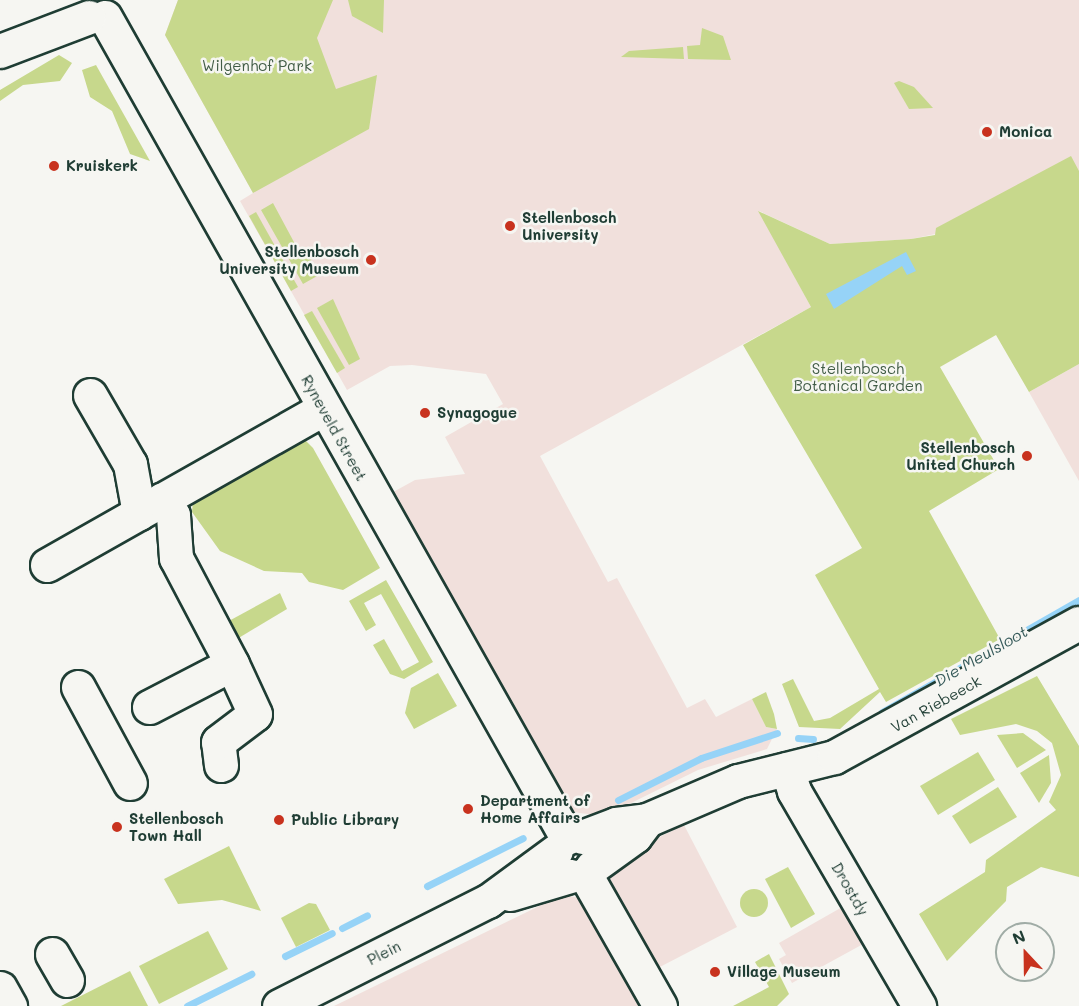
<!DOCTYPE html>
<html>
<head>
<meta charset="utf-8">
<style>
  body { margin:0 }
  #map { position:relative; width:1079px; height:1006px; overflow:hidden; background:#f6f6f2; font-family:Mali,sans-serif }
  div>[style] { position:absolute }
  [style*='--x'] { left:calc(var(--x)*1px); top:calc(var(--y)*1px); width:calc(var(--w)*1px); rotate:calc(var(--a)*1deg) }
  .built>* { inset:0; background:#f1e0dc }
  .green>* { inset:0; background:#c7d88c }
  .round { border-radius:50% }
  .water>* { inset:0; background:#96d3f7 }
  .stream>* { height:7px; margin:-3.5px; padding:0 3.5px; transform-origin:3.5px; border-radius:3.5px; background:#96d3f7 }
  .roads { filter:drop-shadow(2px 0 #1f3d34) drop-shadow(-2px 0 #1f3d34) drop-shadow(0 2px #1f3d34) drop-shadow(0 -2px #1f3d34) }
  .minor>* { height:33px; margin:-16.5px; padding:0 16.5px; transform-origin:16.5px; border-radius:16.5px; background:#f6f6f2 }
  .dots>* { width:16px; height:16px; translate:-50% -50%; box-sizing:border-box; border:3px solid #f6f6f2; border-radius:50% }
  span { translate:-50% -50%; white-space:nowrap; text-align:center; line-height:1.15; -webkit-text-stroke:5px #f6f6f2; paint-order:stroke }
  .park-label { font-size:15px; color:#415c46 }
  .poi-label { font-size:15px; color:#1f3d34; font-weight:700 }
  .left { translate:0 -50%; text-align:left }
  .right { translate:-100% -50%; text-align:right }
  .street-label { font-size:15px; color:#1f3d34 }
  .water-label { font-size:16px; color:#375b5b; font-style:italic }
  .north { position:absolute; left:995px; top:922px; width:60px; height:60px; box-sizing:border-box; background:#f6f6f2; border:2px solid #a0aca6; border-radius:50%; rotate:338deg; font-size:16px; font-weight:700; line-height:24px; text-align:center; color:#1f3d34 }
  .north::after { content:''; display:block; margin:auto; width:21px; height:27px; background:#c8321e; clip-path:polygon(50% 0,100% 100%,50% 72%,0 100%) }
</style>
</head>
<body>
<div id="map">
  <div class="built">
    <i style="clip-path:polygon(178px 0,1079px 0,1079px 205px,911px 239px,830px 244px,759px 211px,811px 307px,540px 456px,608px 582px,617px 578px,687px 708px,705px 699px,716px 717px,752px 699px,766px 727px,777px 729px,767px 749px,698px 770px,621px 808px,596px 815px,571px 812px,386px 496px,415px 480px,465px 474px,445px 437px,503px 404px,486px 374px,412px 365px,390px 366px,347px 390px,240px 201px,253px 193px,165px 35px)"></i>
    <i style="clip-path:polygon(1079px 364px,1079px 481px,1029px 392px)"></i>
    <i style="clip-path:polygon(684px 825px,737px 927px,654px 970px,610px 878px,635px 849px)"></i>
    <i style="clip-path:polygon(562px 895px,581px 898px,642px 1006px,334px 1006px)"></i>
    <i style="clip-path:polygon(844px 906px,865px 943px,792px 983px,779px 959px,786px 955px,779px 943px)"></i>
  </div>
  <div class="green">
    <i style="clip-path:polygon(178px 0,333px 0,317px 38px,336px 89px,377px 75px,369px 129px,253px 193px,165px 35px)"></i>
    <i style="clip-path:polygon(348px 0,384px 0,383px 33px,352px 16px)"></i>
    <i style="clip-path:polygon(702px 28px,723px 36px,731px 60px,688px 59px,687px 46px,700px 45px)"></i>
    <i style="clip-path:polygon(683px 47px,684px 59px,621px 57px,629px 51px)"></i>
    <i style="clip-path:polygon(59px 55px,72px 63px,60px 81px,23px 85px,0 101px,0 90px)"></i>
    <i style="clip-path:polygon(96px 65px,150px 161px,130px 154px,112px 111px,90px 97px,82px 70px)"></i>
    <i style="clip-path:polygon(899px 81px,914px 87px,933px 108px,909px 109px,894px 83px)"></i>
    <i style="clip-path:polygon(1071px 156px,1079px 171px,1079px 364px,1029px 392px,996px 335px,940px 367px,999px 469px,929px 511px,1000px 639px,886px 702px,880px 692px,840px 729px,799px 727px,782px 684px,793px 679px,814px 721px,830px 718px,879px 689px,815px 575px,862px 548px,743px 345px,811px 307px,758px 211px,830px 244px,911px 239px,935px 235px,936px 228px)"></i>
    <i style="clip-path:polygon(273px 203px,302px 257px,308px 255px,319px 275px,303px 284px,261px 210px)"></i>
    <i style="clip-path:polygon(256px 212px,298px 287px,291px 291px,249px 216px)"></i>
    <i style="clip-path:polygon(333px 299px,360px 359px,349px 365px,317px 308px)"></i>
    <i style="clip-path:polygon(312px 311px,345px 368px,337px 373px,304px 315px)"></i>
    <i style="clip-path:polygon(295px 440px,305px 440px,313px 448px,380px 568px,343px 590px,309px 582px,302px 573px,264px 571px,220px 551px,192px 512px,193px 501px)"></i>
    <i style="clip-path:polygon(386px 580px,433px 662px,404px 679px,390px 674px,373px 645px,384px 639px,402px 671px,419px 662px,381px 594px,364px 603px,376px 625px,366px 631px,349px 601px)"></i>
    <i style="clip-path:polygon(280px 593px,287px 609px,237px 639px,227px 622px)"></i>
    <i style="clip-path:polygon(438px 673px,457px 706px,414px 729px,405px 713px,411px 688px)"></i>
    <i style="clip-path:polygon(1037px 676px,1079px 746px,1079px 877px,1041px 867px,1007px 887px,1006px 901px,947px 961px,919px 914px,985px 872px,986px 860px,1056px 810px,1049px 802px,1061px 775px,1052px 743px,1037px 731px,1016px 724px,960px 735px,951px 719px)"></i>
    <i style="clip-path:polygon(766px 692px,774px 714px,777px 729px,766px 727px,752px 699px)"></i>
    <i style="clip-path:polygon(1023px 733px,1046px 750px,1017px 768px,997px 735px)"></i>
    <i style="clip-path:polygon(978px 752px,995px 780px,938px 815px,920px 786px)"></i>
    <i style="clip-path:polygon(1049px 755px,1051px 783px,1039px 803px,1020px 773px)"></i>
    <i style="clip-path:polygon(998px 787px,1017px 817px,970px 844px,952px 816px)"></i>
    <i style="clip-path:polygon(229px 846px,261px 911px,222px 900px,178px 904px,164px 879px)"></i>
    <i style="clip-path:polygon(788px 867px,815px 914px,791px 928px,765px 879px)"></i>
    <i class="round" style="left:740px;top:889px;width:28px;height:28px"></i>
    <i style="clip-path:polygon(309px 903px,316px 904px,330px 930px,296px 947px,281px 918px)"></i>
    <i style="clip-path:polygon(208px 931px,228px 969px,159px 1004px,139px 966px)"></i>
    <i style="clip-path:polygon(769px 954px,789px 994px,777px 1006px,733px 1006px,769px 987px,755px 962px)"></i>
    <i style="clip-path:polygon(130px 971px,148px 1006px,61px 1006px)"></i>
  </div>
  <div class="water">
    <i style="clip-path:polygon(906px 252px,916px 271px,907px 275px,902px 266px,834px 309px,826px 294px)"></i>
  </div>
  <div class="stream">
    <i style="--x:882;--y:712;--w:227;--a:-29.6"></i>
    <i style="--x:798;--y:738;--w:15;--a:4"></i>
    <i style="--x:618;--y:800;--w:93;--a:-26.8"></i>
    <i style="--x:701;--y:758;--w:80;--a:-18.2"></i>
    <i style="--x:427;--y:886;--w:107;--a:-26.6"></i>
    <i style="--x:342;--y:928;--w:28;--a:-27"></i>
    <i style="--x:285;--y:956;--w:52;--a:-26.1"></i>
    <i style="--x:187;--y:1006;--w:72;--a:-26.6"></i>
  </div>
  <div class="roads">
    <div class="minor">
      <i style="--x:105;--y:17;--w:942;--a:60.63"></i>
      <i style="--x:0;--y:51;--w:95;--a:-20.9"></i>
      <i style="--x:90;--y:395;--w:80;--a:59.9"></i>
      <i style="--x:130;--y:464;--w:50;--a:79.6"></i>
      <i style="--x:47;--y:565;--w:317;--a:-29.5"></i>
      <i style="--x:78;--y:687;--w:109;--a:61.6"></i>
      <i style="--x:149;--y:707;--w:93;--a:-27.4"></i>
      <i style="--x:232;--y:664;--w:120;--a:-117.8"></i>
      <i style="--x:176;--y:558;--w:43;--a:-94"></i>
      <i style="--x:173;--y:515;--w:19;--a:-126"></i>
      <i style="--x:221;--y:765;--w:23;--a:-97"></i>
      <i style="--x:218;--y:742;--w:46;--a:-37.1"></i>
      <i style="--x:255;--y:714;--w:55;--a:-114.7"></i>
      <i style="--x:787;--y:769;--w:23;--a:72"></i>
      <i style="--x:794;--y:791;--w:249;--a:59.8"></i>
      <i style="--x:582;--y:837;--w:36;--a:-21"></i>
      <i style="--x:616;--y:824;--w:31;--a:-7"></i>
      <i style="--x:647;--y:820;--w:99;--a:-23.2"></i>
      <i style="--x:738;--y:781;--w:99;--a:-14"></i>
      <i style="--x:834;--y:757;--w:279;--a:-28.7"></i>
      <i style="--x:592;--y:867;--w:53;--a:-35.8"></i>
      <i style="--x:635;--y:836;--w:20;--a:-53"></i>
      <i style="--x:585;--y:874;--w:152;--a:60.4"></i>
      <i style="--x:510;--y:894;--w:63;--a:-16.7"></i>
      <i style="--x:52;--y:954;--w:30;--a:60"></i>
      <i style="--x:0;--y:988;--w:21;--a:61"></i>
      <i style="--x:279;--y:1006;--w:234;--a:-26.7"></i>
      <i style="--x:488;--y:901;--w:84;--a:-36.3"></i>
    </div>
  </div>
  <div class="dots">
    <i style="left:987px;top:132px;background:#c8321e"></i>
    <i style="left:54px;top:166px;background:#c8321e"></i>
    <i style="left:510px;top:226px;background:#c8321e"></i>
    <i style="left:371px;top:260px;background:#c8321e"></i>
    <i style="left:425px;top:413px;background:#c8321e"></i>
    <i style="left:1027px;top:456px;background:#c8321e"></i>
    <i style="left:468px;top:809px;background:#c8321e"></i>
    <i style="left:279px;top:820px;background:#c8321e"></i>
    <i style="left:117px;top:827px;background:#c8321e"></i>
    <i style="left:715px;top:972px;background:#c8321e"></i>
  </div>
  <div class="park-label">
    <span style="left:257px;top:66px">Wilgenhof Park</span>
    <span style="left:858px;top:377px">Stellenbosch<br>Botanical Garden</span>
  </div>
  <div class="poi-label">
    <span class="left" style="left:999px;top:132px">Monica</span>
    <span class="left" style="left:66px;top:166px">Kruiskerk</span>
    <span class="left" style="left:522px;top:226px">Stellenbosch<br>University</span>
    <span class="right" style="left:359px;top:260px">Stellenbosch<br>University Museum</span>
    <span class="left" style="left:437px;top:413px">Synagogue</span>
    <span class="right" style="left:1015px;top:456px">Stellenbosch<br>United Church</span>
    <span class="left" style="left:480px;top:809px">Department of<br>Home Affairs</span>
    <span class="left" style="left:129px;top:827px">Stellenbosch<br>Town Hall</span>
    <span class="left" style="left:291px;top:820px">Public Library</span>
    <span class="left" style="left:727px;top:972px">Village Museum</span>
  </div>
  <div class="street-label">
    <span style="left:334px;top:428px;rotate:61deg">Ryneveld Street</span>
    <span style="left:936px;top:704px;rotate:-29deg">Van Riebeeck</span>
    <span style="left:850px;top:889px;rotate:60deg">Drostdy</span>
    <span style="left:384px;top:953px;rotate:-27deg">Plein</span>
  </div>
  <div class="water-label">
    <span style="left:981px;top:656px;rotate:-30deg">Die Meulsloot</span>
  </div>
  <div class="north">N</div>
</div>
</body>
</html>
